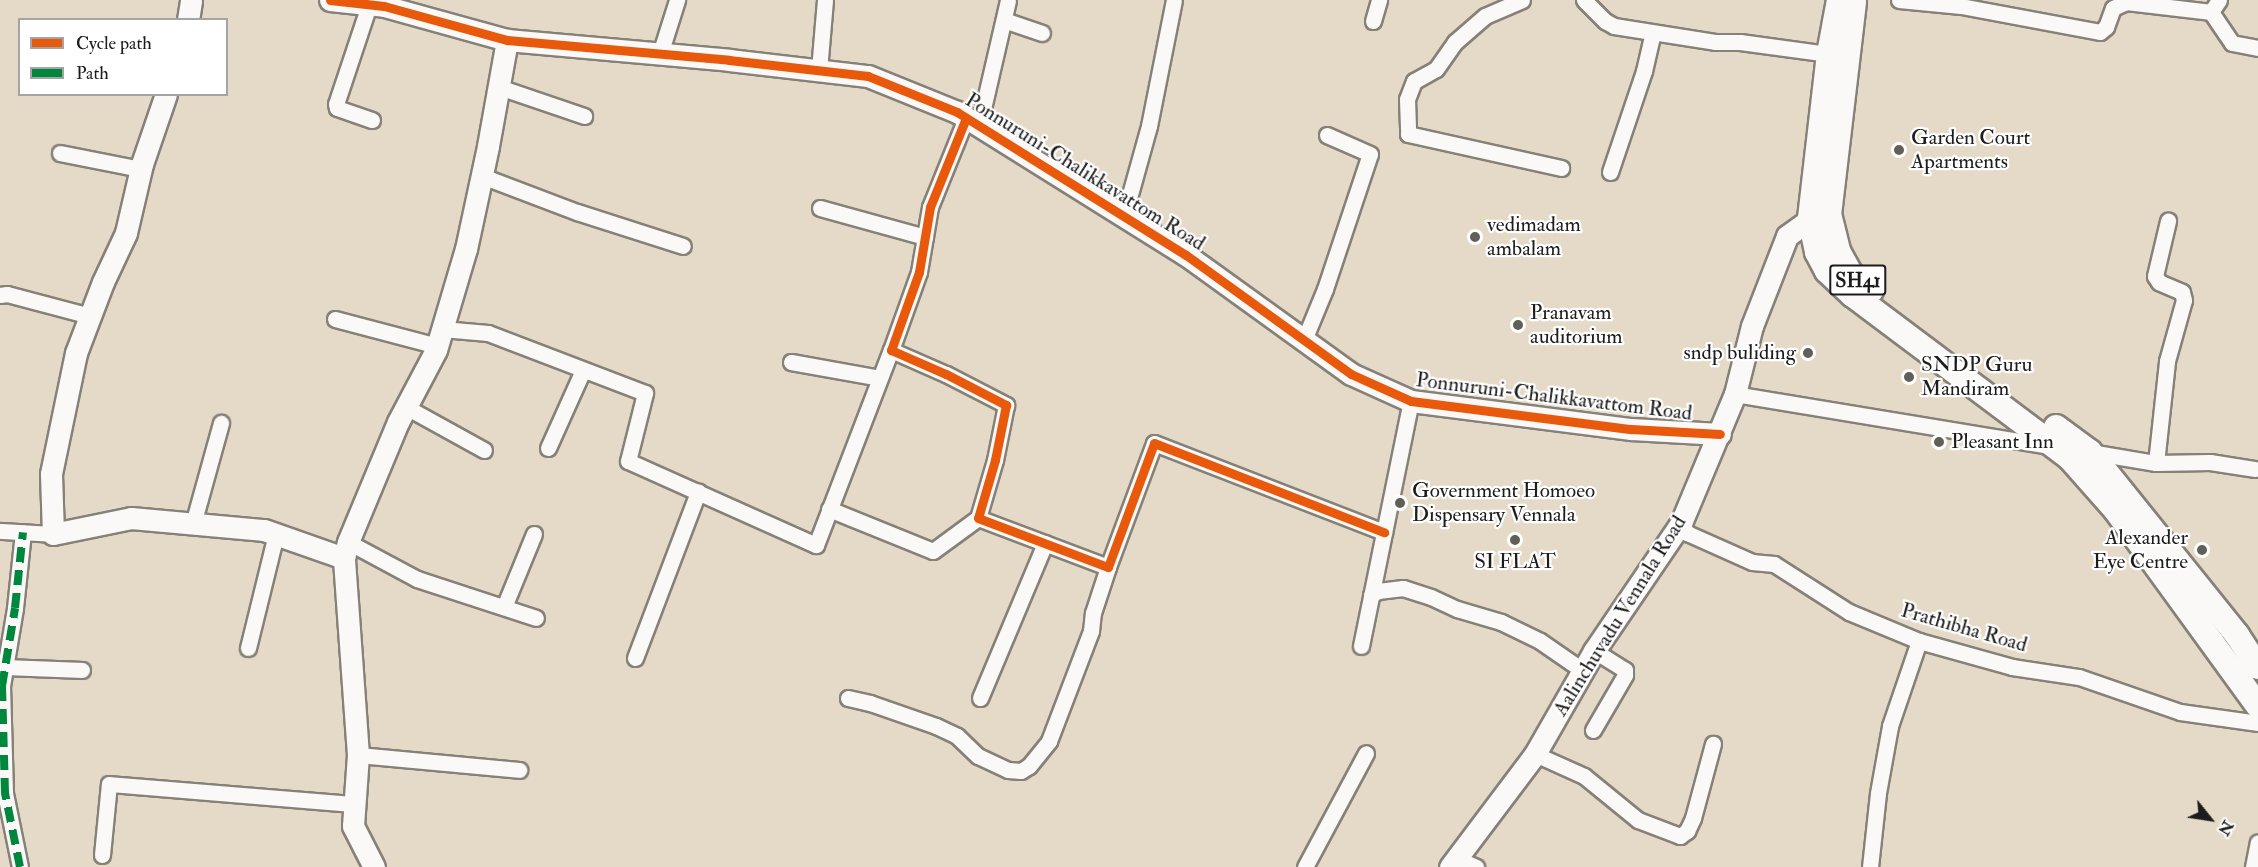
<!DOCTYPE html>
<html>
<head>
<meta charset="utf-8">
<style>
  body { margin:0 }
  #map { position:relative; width:2258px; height:867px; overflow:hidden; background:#e4dac7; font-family:"IM FELL Double Pica",serif }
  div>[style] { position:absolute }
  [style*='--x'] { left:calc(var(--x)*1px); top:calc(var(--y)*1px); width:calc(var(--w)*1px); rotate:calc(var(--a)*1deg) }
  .roads { filter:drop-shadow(2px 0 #868178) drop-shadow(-2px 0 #868178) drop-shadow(0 2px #868178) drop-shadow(0 -2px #868178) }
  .street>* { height:15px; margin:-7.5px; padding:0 7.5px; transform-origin:7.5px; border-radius:7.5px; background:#fbf9f7 }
  .secondary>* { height:21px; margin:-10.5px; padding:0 10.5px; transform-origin:10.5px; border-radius:10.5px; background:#fbf9f7 }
  .primary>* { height:24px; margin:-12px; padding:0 12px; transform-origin:12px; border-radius:12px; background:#fbf9f7 }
  .quiet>* { height:8px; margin-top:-4px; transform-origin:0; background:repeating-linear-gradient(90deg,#00873e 0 15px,transparent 0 23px) }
  .cycleway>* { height:9px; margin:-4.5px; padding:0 4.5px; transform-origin:4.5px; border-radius:4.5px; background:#e8590c }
  .dots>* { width:16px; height:16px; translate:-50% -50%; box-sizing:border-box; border:3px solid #fff; border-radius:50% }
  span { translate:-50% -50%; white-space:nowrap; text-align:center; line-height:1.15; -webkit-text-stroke:4.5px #fff; paint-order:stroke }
  .shield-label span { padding:2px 4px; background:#fff; border:2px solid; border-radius:4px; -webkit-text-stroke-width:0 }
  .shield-label { font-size:20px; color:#1c1c1c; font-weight:700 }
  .poi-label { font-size:21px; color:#1c1c1c }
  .left { translate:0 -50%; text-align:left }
  .right { translate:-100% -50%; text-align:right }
  .street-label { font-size:21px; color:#1c1c1c }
  .legend { position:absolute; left:18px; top:18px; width:210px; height:78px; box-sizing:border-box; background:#fff; border:2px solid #a4a4a4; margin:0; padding:8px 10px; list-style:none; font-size:18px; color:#1c1c1c }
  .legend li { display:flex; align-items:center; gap:12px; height:30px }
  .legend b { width:30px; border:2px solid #a4a4a4 }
  .north { position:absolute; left:2180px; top:789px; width:60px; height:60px; -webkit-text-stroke:4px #fff; paint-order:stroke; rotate:120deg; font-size:16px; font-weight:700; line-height:24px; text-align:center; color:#1c1c1c }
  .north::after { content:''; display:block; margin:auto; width:21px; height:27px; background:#1c1c1c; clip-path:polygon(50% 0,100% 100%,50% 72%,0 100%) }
</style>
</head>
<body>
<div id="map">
  <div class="roads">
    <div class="street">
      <i style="--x:1522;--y:0;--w:40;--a:156.6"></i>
      <i style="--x:1485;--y:16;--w:40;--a:139"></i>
      <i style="--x:1455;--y:42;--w:33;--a:125"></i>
      <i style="--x:1436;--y:69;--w:25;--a:151"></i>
      <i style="--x:1414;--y:81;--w:19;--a:111"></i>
      <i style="--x:1407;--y:99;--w:35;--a:88"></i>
      <i style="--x:1408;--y:134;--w:157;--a:12.5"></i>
      <i style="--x:1584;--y:0;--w:30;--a:45"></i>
      <i style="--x:1605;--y:21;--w:10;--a:29"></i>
      <i style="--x:1614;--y:26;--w:102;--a:9"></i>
      <i style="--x:1715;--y:42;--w:25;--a:0"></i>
      <i style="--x:1740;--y:42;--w:90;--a:7.7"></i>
      <i style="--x:1899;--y:0;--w:62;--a:5.5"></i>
      <i style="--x:1961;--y:6;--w:141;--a:10.6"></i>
      <i style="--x:2100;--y:32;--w:8;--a:-40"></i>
      <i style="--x:2106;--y:27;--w:20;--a:-70"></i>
      <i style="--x:2113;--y:8;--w:14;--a:-25"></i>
      <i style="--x:2126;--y:2;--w:86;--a:6.7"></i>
      <i style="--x:2219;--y:0;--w:14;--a:124"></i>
      <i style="--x:2211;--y:12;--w:37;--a:56"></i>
      <i style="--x:2232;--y:43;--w:26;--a:11"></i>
      <i style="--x:369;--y:5;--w:104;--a:108.4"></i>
      <i style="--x:336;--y:104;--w:4;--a:76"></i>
      <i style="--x:337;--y:108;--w:37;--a:19"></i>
      <i style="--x:1004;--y:20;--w:40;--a:18.9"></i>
      <i style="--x:1373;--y:21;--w:22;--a:-74"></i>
      <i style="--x:660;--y:54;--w:57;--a:-72.5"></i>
      <i style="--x:819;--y:70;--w:70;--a:-85.1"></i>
      <i style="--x:499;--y:87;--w:90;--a:18.8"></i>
      <i style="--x:966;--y:118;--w:96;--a:112"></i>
      <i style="--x:930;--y:207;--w:66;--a:99.6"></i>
      <i style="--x:919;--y:272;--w:83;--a:109.7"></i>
      <i style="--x:891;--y:350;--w:60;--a:23.6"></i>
      <i style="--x:946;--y:374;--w:68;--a:27.3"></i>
      <i style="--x:1006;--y:405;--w:56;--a:101.3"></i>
      <i style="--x:995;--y:460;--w:60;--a:106.3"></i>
      <i style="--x:978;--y:518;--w:139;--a:20.7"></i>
      <i style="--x:1108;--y:567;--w:132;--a:-69.6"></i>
      <i style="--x:1154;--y:443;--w:247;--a:21.2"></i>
      <i style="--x:979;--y:126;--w:129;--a:-77"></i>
      <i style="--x:60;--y:153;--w:83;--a:11.2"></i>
      <i style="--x:1610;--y:172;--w:107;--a:-71.4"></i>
      <i style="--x:1644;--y:71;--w:39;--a:-77"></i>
      <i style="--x:482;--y:176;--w:102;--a:20.8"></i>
      <i style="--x:577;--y:212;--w:111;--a:17.8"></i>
      <i style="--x:820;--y:208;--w:109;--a:15.4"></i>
      <i style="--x:1124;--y:216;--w:93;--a:-74.5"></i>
      <i style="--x:1149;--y:126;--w:128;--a:-78.8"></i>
      <i style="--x:0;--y:295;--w:7;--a:-8"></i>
      <i style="--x:7;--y:294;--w:86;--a:14.8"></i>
      <i style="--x:335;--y:319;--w:106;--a:14.8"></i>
      <i style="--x:442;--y:329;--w:46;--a:5"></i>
      <i style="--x:488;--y:333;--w:168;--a:20.9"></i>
      <i style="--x:645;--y:393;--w:70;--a:104"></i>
      <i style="--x:628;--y:461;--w:206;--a:24.1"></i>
      <i style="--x:816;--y:545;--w:209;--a:-69"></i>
      <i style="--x:1304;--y:340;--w:55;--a:-67.6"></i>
      <i style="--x:1325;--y:289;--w:142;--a:-71.6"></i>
      <i style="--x:1370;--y:154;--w:47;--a:-156.2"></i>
      <i style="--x:791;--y:362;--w:90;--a:10.2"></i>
      <i style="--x:1735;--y:394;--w:318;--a:9.4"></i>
      <i style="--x:406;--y:407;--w:89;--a:28.9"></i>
      <i style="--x:548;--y:448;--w:85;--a:-65.8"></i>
      <i style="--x:2090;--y:452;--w:67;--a:9.5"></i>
      <i style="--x:2156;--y:463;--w:54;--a:-1.1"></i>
      <i style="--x:2210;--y:462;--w:46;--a:8.8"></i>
      <i style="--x:2156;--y:463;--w:103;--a:-83.8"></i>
      <i style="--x:2167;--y:361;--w:63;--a:-74.4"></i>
      <i style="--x:2184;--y:300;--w:8;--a:-104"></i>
      <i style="--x:2182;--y:292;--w:25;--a:-157"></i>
      <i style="--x:2159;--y:282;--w:7;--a:-124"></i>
      <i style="--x:2155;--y:276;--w:57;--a:-76.7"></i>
      <i style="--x:829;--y:509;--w:112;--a:22"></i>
      <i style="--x:933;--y:551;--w:56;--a:-36.3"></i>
      <i style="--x:1681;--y:523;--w:12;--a:59"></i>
      <i style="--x:1687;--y:533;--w:71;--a:24"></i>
      <i style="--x:1752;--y:562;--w:22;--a:5"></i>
      <i style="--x:1774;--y:564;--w:89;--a:32.6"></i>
      <i style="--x:1849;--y:612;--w:76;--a:22.5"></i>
      <i style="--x:1919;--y:641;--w:97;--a:15.6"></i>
      <i style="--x:2012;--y:667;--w:68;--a:8.5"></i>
      <i style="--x:2079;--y:677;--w:107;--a:19.1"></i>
      <i style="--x:2180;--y:712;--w:79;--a:8"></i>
      <i style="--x:193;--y:524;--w:105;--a:-74.5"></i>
      <i style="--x:0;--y:531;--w:53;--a:3.2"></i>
      <i style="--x:348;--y:542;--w:78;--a:28.2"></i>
      <i style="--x:417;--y:579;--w:125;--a:18.1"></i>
      <i style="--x:1371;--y:595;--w:8;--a:-30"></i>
      <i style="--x:1378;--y:591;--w:25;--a:-7"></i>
      <i style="--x:1403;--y:588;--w:29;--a:18"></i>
      <i style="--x:1431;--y:597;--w:29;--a:25"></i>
      <i style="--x:1457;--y:609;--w:46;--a:16.5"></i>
      <i style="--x:1501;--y:622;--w:43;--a:26"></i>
      <i style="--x:1540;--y:641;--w:51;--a:34.6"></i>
      <i style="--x:504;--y:607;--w:79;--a:-67.7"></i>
      <i style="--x:1361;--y:646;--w:250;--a:-78.5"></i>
      <i style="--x:248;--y:648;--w:117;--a:-76.2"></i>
      <i style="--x:635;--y:658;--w:178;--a:-69.2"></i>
      <i style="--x:5;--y:667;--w:77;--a:2.2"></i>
      <i style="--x:848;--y:698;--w:23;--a:13"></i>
      <i style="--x:870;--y:703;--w:70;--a:19.2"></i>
      <i style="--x:936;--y:726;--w:23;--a:25"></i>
      <i style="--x:957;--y:736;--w:29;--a:44"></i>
      <i style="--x:978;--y:756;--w:33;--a:25"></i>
      <i style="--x:1008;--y:770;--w:13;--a:4"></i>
      <i style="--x:1021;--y:771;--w:9;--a:-32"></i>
      <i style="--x:1029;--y:766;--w:32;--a:-51"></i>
      <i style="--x:1049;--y:741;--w:118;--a:-69.1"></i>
      <i style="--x:1091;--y:631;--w:18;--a:-84"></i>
      <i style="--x:1093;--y:613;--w:48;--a:-71.9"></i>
      <i style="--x:980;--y:698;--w:168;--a:-67.2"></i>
      <i style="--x:1593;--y:730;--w:64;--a:-59.8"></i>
      <i style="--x:1625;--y:675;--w:5;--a:-90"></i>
      <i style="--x:1625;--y:670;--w:36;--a:-148"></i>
      <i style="--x:1535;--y:754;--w:54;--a:24.2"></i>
      <i style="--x:1584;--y:776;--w:70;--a:39.2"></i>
      <i style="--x:1638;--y:820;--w:45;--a:20.9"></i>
      <i style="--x:1680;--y:836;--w:9;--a:-36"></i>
      <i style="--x:1687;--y:831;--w:14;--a:-65"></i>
      <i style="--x:1693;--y:818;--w:77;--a:-74.9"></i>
      <i style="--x:358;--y:755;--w:162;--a:5.3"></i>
      <i style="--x:102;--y:855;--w:71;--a:-84.4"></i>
      <i style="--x:109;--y:784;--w:246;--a:4.7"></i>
      <i style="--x:1458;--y:859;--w:20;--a:24"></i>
      <i style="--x:20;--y:867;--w:76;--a:-101.5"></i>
      <i style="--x:5;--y:793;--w:107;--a:-91.6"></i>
      <i style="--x:2;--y:686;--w:79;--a:-80.5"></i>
      <i style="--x:15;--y:608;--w:76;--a:-84"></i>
      <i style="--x:1305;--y:867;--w:129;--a:-61.8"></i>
      <i style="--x:1870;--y:867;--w:74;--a:-83.8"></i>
      <i style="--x:1878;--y:793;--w:68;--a:-79.8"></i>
      <i style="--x:1890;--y:726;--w:90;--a:-71.2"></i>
      <i style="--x:2253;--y:867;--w:25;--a:-79"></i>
    </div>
    <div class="secondary">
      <i style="--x:330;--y:0;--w:54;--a:6.3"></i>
      <i style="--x:384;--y:6;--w:128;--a:15.5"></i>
      <i style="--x:507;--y:40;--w:223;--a:5.1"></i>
      <i style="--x:729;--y:60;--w:140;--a:6.6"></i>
      <i style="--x:868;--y:76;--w:96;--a:22"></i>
      <i style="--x:957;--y:112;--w:270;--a:32"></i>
      <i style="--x:1186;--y:255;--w:203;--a:35.8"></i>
      <i style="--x:1351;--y:374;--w:66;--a:24.2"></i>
      <i style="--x:1411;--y:401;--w:222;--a:7.3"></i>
      <i style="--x:1631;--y:429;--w:89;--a:3.2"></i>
      <i style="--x:188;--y:20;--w:20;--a:-81"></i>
      <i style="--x:166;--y:94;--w:74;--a:108.9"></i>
      <i style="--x:142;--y:164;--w:71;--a:103.1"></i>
      <i style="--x:126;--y:233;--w:54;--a:115.1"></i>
      <i style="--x:103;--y:282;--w:76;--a:110.8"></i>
      <i style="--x:76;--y:353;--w:124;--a:101.7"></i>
      <i style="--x:51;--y:474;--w:60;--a:88.1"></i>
      <i style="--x:53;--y:534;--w:80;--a:-11.6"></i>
      <i style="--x:131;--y:518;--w:134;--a:5.2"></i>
      <i style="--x:264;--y:530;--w:85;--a:19.3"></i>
      <i style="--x:374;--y:867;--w:46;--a:-117.1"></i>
      <i style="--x:353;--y:826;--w:71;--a:-86"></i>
      <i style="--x:358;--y:755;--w:197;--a:-94.1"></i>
      <i style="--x:344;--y:558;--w:16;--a:-76"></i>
      <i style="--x:348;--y:542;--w:130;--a:-67.4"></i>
      <i style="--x:398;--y:422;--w:81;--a:-62.2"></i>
      <i style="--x:436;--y:350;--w:105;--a:-73.5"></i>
      <i style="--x:466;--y:249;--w:105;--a:-77.9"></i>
      <i style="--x:488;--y:146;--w:108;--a:-79.8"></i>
      <i style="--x:1450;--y:867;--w:141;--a:-53"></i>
      <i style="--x:1535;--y:754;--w:119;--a:-60.2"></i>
      <i style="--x:1594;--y:651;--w:155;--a:-55.8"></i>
      <i style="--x:1681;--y:523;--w:140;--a:-67.3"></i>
      <i style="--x:1735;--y:394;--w:70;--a:-76"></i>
      <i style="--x:1752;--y:326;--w:97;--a:-68.7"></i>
      <i style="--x:1787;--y:236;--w:29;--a:-36"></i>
    </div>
    <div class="primary">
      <i style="--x:1839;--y:0;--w:55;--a:100.5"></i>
      <i style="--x:1829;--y:54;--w:166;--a:96.6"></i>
      <i style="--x:1810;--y:219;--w:34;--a:78"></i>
      <i style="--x:1817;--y:252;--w:21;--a:62"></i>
      <i style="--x:1827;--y:271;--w:35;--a:43"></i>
      <i style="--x:1853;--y:295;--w:270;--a:36.9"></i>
      <i style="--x:2069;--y:457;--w:69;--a:48.5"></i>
      <i style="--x:2115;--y:509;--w:243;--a:54"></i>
      <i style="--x:1854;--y:2;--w:213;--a:96.7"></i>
      <i style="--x:1829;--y:214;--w:38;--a:76"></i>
      <i style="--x:1838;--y:251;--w:26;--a:61"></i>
      <i style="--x:1851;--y:274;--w:26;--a:39"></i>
      <i style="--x:2056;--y:427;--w:42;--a:36.3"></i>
      <i style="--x:2090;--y:452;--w:235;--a:51.2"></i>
      <i style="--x:2237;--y:635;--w:38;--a:57"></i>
    </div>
  </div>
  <div class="quiet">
    <i style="--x:20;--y:867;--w:76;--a:-101.5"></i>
    <i style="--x:5;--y:793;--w:107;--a:-91.6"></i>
    <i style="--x:2;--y:686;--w:79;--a:-80.5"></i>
    <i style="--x:15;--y:608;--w:76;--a:-84"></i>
  </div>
  <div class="cycleway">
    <i style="--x:330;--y:0;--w:54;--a:6.3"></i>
    <i style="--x:384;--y:6;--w:128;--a:15.5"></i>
    <i style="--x:507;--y:40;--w:223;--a:5.1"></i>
    <i style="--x:729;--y:60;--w:140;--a:6.6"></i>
    <i style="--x:868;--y:76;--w:96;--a:22"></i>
    <i style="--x:957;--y:112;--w:270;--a:32"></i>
    <i style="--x:1186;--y:255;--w:203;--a:35.8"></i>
    <i style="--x:1351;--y:374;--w:66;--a:24.2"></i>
    <i style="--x:1411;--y:401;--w:222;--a:7.3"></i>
    <i style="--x:1631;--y:429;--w:89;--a:3.2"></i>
    <i style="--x:966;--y:118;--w:96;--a:112"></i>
    <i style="--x:930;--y:207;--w:66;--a:99.6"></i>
    <i style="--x:919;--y:272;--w:83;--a:109.7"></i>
    <i style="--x:891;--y:350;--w:60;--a:23.6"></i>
    <i style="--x:946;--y:374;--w:68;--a:27.3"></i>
    <i style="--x:1006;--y:405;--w:56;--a:101.3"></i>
    <i style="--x:995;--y:460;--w:60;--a:106.3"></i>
    <i style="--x:978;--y:518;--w:139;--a:20.7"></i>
    <i style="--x:1108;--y:567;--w:132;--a:-69.6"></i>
    <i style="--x:1154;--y:443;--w:247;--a:21.2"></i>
  </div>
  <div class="dots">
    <i style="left:1899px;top:150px;background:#625e58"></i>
    <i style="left:1475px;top:237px;background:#625e58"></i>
    <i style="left:1518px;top:325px;background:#625e58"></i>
    <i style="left:1808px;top:353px;background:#625e58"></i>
    <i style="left:1909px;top:377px;background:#625e58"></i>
    <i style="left:1939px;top:442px;background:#625e58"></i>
    <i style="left:1400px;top:503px;background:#625e58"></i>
    <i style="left:1515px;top:540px;background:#625e58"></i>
    <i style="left:2202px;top:550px;background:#625e58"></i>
  </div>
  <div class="shield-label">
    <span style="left:1858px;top:280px">SH41</span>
  </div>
  <div class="poi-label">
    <span class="left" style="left:1911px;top:150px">Garden Court<br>Apartments</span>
    <span class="left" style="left:1487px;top:237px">vedimadam<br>ambalam</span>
    <span class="left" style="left:1530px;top:325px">Pranavam<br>auditorium</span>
    <span class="right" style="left:1796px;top:353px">sndp buliding</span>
    <span class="left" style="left:1921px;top:377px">SNDP Guru<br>Mandiram</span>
    <span class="left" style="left:1951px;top:442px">Pleasant Inn</span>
    <span class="left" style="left:1412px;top:503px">Government Homoeo<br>Dispensary Vennala</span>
    <span class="right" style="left:2188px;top:550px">Alexander<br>Eye Centre</span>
    <span style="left:1515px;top:562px">SI FLAT</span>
  </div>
  <div class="street-label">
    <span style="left:1085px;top:172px;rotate:32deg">Ponnuruni-Chalikkavattom Road</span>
    <span style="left:1554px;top:397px;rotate:7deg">Ponnuruni-Chalikkavattom Road</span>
    <span style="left:1620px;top:616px;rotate:-58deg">Aalinchuvadu Vennala Road</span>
    <span style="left:1964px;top:628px;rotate:16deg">Prathibha Road</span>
  </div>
  <ul class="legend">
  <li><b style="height:8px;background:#e8590c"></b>Cycle path</li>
  <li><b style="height:8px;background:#00873e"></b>Path</li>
  </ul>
  <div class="north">N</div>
</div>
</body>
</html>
